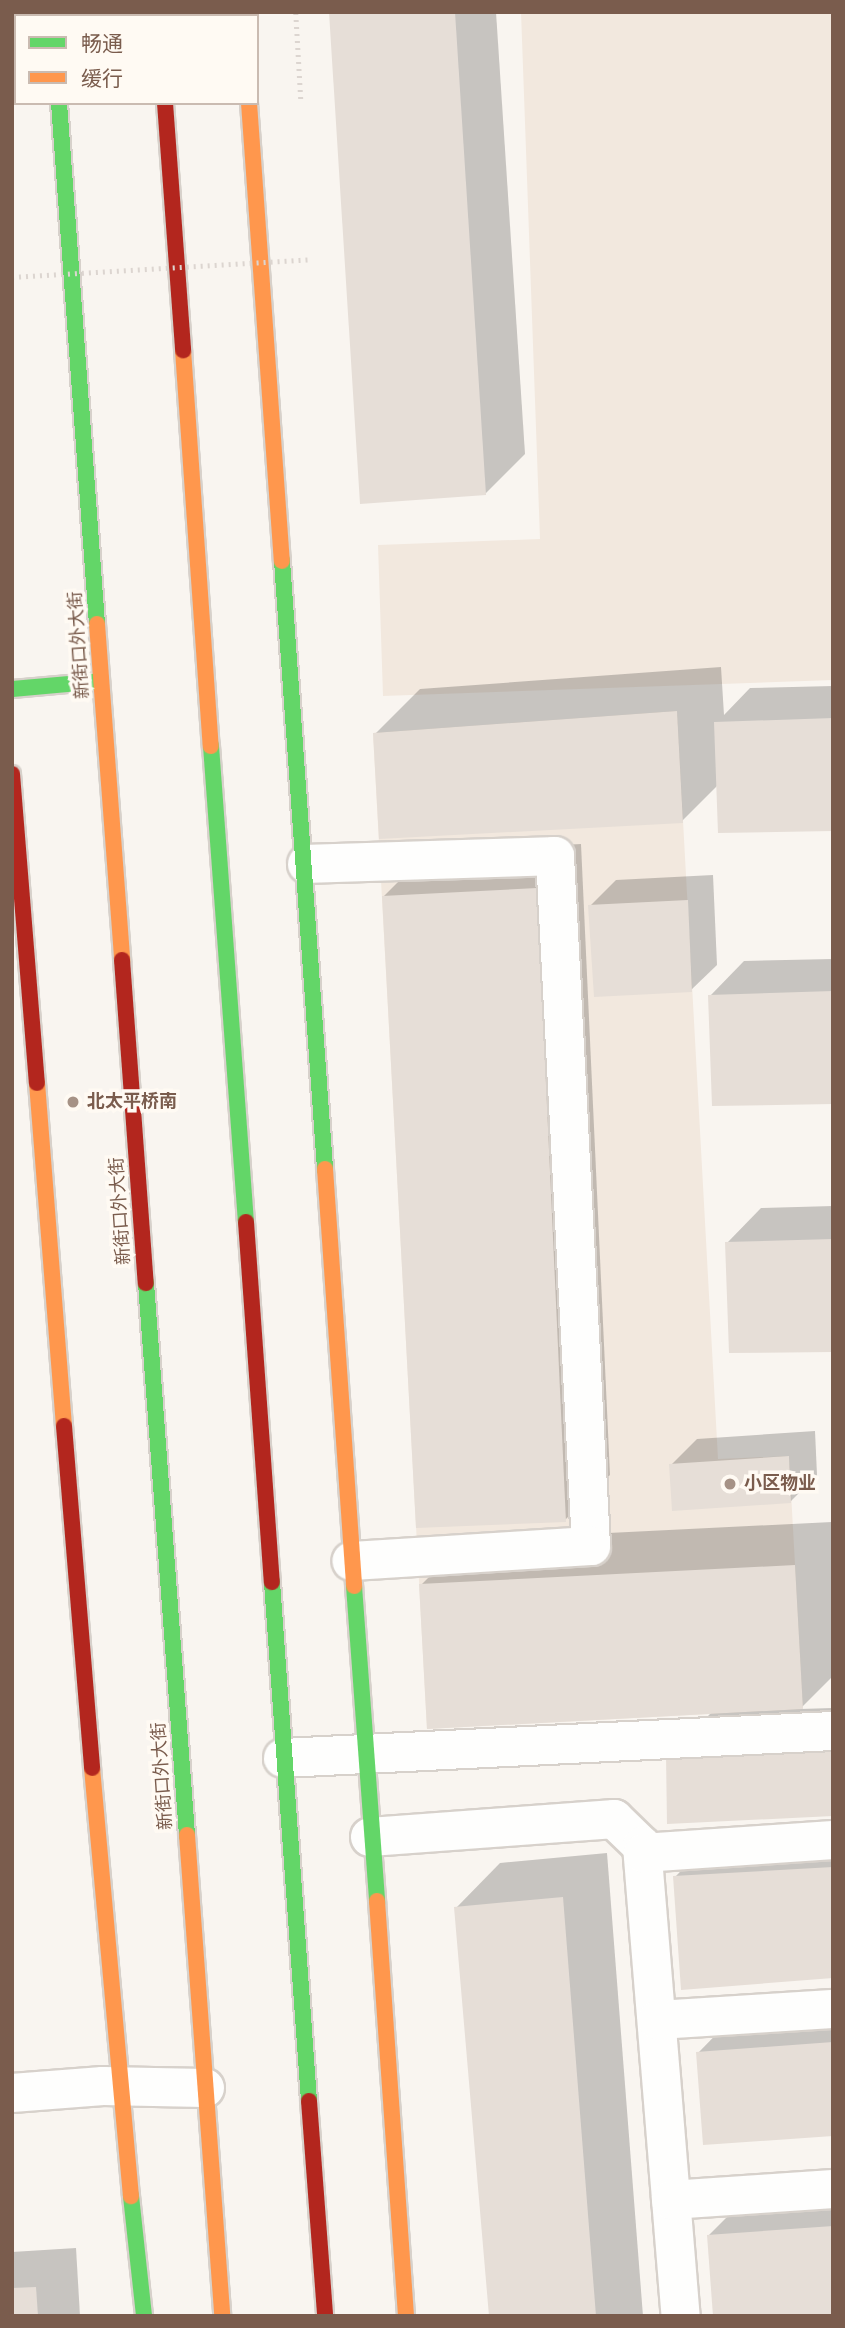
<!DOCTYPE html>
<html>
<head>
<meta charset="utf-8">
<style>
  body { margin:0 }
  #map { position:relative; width:845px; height:2328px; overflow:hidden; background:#f9f5f0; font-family:"Source Sans 3","Noto Sans SC",sans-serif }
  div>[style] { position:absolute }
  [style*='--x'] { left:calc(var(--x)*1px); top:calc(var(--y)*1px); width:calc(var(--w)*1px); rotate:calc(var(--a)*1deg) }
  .residential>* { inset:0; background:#f2e8de }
  .shadow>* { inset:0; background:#0003 }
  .building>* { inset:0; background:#e6ded7 }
  .path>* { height:4.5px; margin-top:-2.25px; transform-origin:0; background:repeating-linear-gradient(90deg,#dcd5d0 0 2px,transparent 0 7px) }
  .roads { filter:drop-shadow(2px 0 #d7d1cb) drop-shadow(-2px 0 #d7d1cb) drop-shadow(0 2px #d7d1cb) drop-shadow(0 -2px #d7d1cb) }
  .street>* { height:38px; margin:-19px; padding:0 19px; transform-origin:19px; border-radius:19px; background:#fefefd }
  .fast>* { height:16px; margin:-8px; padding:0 8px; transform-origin:8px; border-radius:8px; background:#63d668 }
  .slow>* { height:16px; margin:-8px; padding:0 8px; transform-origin:8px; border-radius:8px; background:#ff974d }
  .jam>* { height:16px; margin:-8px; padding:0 8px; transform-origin:8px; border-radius:8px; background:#b3261e }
  .path-bridge>* { height:4.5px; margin-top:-2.25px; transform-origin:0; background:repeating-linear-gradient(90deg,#dcd5d0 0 2px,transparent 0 7px) }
  .dots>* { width:19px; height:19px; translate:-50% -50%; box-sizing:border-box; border:4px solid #fffaf3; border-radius:50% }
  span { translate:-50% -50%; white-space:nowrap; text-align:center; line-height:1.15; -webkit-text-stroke:7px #fffaf3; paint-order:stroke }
  .street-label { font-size:18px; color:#7a5c4d }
  .poi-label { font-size:18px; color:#7a5c4d; font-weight:700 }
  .left { translate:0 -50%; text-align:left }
  .frame { position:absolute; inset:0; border:14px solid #7a5c4d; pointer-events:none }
  .legend { position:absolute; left:14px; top:14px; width:245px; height:91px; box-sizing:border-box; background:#fffaf3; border:2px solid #cabbb1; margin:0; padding:9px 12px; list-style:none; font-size:21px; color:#7a5c4d }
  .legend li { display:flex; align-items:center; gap:14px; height:35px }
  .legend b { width:35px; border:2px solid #cabbb1 }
</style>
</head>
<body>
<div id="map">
  <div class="residential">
    <i style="clip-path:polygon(521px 12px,833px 12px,833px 680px,383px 696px,378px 545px,540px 539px)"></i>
    <i style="clip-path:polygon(677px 711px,718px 1459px,789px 1456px,803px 1709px,427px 1729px,373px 733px)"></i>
  </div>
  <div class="shadow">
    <i style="clip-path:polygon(331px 12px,496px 12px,525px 454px,485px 494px)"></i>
    <i style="clip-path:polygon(721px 667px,724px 715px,750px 688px,833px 686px,833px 830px,718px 785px,682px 821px,375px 734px,420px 689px)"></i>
    <i style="clip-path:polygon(581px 844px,610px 1475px,565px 1520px,384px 896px,428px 852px)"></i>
    <i style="clip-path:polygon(713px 875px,717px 965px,691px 990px,590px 906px,616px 880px)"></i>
    <i style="clip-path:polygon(833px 959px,833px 1103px,710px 996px,744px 961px)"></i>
    <i style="clip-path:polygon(833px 1206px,833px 1350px,727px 1243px,761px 1208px)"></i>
    <i style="clip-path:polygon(815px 1431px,817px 1475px,791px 1501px,671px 1465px,697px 1439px)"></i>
    <i style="clip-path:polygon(833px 1510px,833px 1676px,800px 1709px,833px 1708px,833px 1814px,668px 1756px,712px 1712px,421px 1585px,466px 1540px,832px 1522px)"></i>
    <i style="clip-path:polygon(833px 1826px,833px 1977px,675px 1877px,719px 1832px)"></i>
    <i style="clip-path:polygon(607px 1853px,643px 2316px,490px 2316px,456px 1908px,500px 1863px)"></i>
    <i style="clip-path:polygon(833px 2002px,833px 2134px,698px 2053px,742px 2008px)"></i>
    <i style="clip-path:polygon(833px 2185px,833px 2316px,708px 2236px,753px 2191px)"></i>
    <i style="clip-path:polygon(76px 2248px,80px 2316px,12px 2316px,12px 2252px)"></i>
  </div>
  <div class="building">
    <i style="clip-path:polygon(329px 12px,455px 12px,486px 495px,360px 504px)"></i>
    <i style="clip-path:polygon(677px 711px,683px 823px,379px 839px,373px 733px)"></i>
    <i style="clip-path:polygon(833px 718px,833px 831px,718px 833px,714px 722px)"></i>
    <i style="clip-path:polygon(537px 888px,566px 1522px,416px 1528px,382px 896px)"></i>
    <i style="clip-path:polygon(688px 900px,692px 992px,594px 997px,588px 905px)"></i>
    <i style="clip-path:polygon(833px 991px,833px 1104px,712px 1106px,708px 995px)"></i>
    <i style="clip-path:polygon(833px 1239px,833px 1352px,729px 1353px,725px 1242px)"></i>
    <i style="clip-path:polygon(789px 1456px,791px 1503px,672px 1511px,669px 1464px)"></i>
    <i style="clip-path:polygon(795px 1565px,803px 1709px,427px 1729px,419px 1584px)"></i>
    <i style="clip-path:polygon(833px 1751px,833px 1816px,667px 1824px,666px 1755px)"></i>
    <i style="clip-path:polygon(833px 1867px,833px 1978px,681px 1990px,673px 1876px)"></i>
    <i style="clip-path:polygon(563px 1897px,596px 2316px,489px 2316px,454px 1907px)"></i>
    <i style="clip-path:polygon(833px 2042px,833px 2136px,703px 2145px,696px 2052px)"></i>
    <i style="clip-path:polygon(833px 2226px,833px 2316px,713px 2316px,707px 2235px)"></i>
    <i style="clip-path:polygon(36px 2287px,38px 2316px,12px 2316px,12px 2288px)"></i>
  </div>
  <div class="path">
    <i style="--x:296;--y:13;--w:86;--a:86.7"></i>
  </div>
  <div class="roads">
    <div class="street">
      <i style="--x:307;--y:864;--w:248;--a:-1.8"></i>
      <i style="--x:555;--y:856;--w:691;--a:87.01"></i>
      <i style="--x:591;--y:1546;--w:240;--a:176.4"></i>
      <i style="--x:283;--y:1758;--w:551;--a:-2.81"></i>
      <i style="--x:370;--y:1837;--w:245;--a:-4.2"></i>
      <i style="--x:614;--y:1819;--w:39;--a:44"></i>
      <i style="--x:642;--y:1846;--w:472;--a:85.3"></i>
      <i style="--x:643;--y:1853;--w:190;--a:-3.9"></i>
      <i style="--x:657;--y:2020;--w:176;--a:-3.6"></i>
      <i style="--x:12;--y:2093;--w:91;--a:-4.4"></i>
      <i style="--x:103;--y:2086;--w:102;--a:1.1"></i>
      <i style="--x:671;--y:2200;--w:162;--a:-3.9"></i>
    </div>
    <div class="fast">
      <i style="--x:52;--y:12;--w:4;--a:90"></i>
      <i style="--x:243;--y:12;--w:4;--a:90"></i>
      <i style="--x:59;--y:103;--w:522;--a:85.83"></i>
      <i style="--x:282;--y:561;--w:610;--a:85.95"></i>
      <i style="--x:12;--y:689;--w:89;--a:-5.1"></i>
      <i style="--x:211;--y:746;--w:477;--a:85.8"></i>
      <i style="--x:146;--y:1283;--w:554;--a:85.75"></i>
      <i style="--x:272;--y:1582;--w:520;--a:85.92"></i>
      <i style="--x:354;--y:1586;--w:316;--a:85.8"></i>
      <i style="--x:131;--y:2196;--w:121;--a:83.8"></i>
    </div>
    <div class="slow">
      <i style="--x:249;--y:103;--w:459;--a:85.9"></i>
      <i style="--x:183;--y:350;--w:397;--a:86"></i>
      <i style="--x:97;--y:624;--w:337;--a:85.7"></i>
      <i style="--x:37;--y:1083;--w:344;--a:85.5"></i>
      <i style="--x:325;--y:1169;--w:418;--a:86"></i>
      <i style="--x:92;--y:1768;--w:430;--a:84.8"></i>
      <i style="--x:187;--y:1835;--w:482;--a:85.8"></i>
      <i style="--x:377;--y:1901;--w:416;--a:86"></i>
    </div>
    <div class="jam">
      <i style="--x:158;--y:12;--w:4;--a:76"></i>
      <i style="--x:165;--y:103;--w:248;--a:85.8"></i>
      <i style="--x:12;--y:774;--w:310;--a:85.4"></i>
      <i style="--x:122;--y:960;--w:324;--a:85.8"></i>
      <i style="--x:246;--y:1222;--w:361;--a:85.9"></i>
      <i style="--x:64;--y:1426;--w:343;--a:85.3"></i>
      <i style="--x:309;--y:2101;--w:216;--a:85.7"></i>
    </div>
  </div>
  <div class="path-bridge">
    <i style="--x:12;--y:277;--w:300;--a:-3.4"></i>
  </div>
  <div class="dots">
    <i style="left:73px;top:1102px;background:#a69286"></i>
    <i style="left:730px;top:1484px;background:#a69286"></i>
  </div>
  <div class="street-label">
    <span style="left:80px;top:645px;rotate:-94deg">新街口外大街</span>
    <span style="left:121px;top:1211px;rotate:-94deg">新街口外大街</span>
    <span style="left:163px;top:1776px;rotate:-94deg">新街口外大街</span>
  </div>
  <div class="poi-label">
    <span class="left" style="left:87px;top:1102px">北太平桥南</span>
    <span class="left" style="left:744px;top:1484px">小区物业</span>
  </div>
  <div class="frame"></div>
  <ul class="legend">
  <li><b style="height:9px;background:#63d668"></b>畅通</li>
  <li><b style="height:9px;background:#ff974d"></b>缓行</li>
  </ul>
</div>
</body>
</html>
